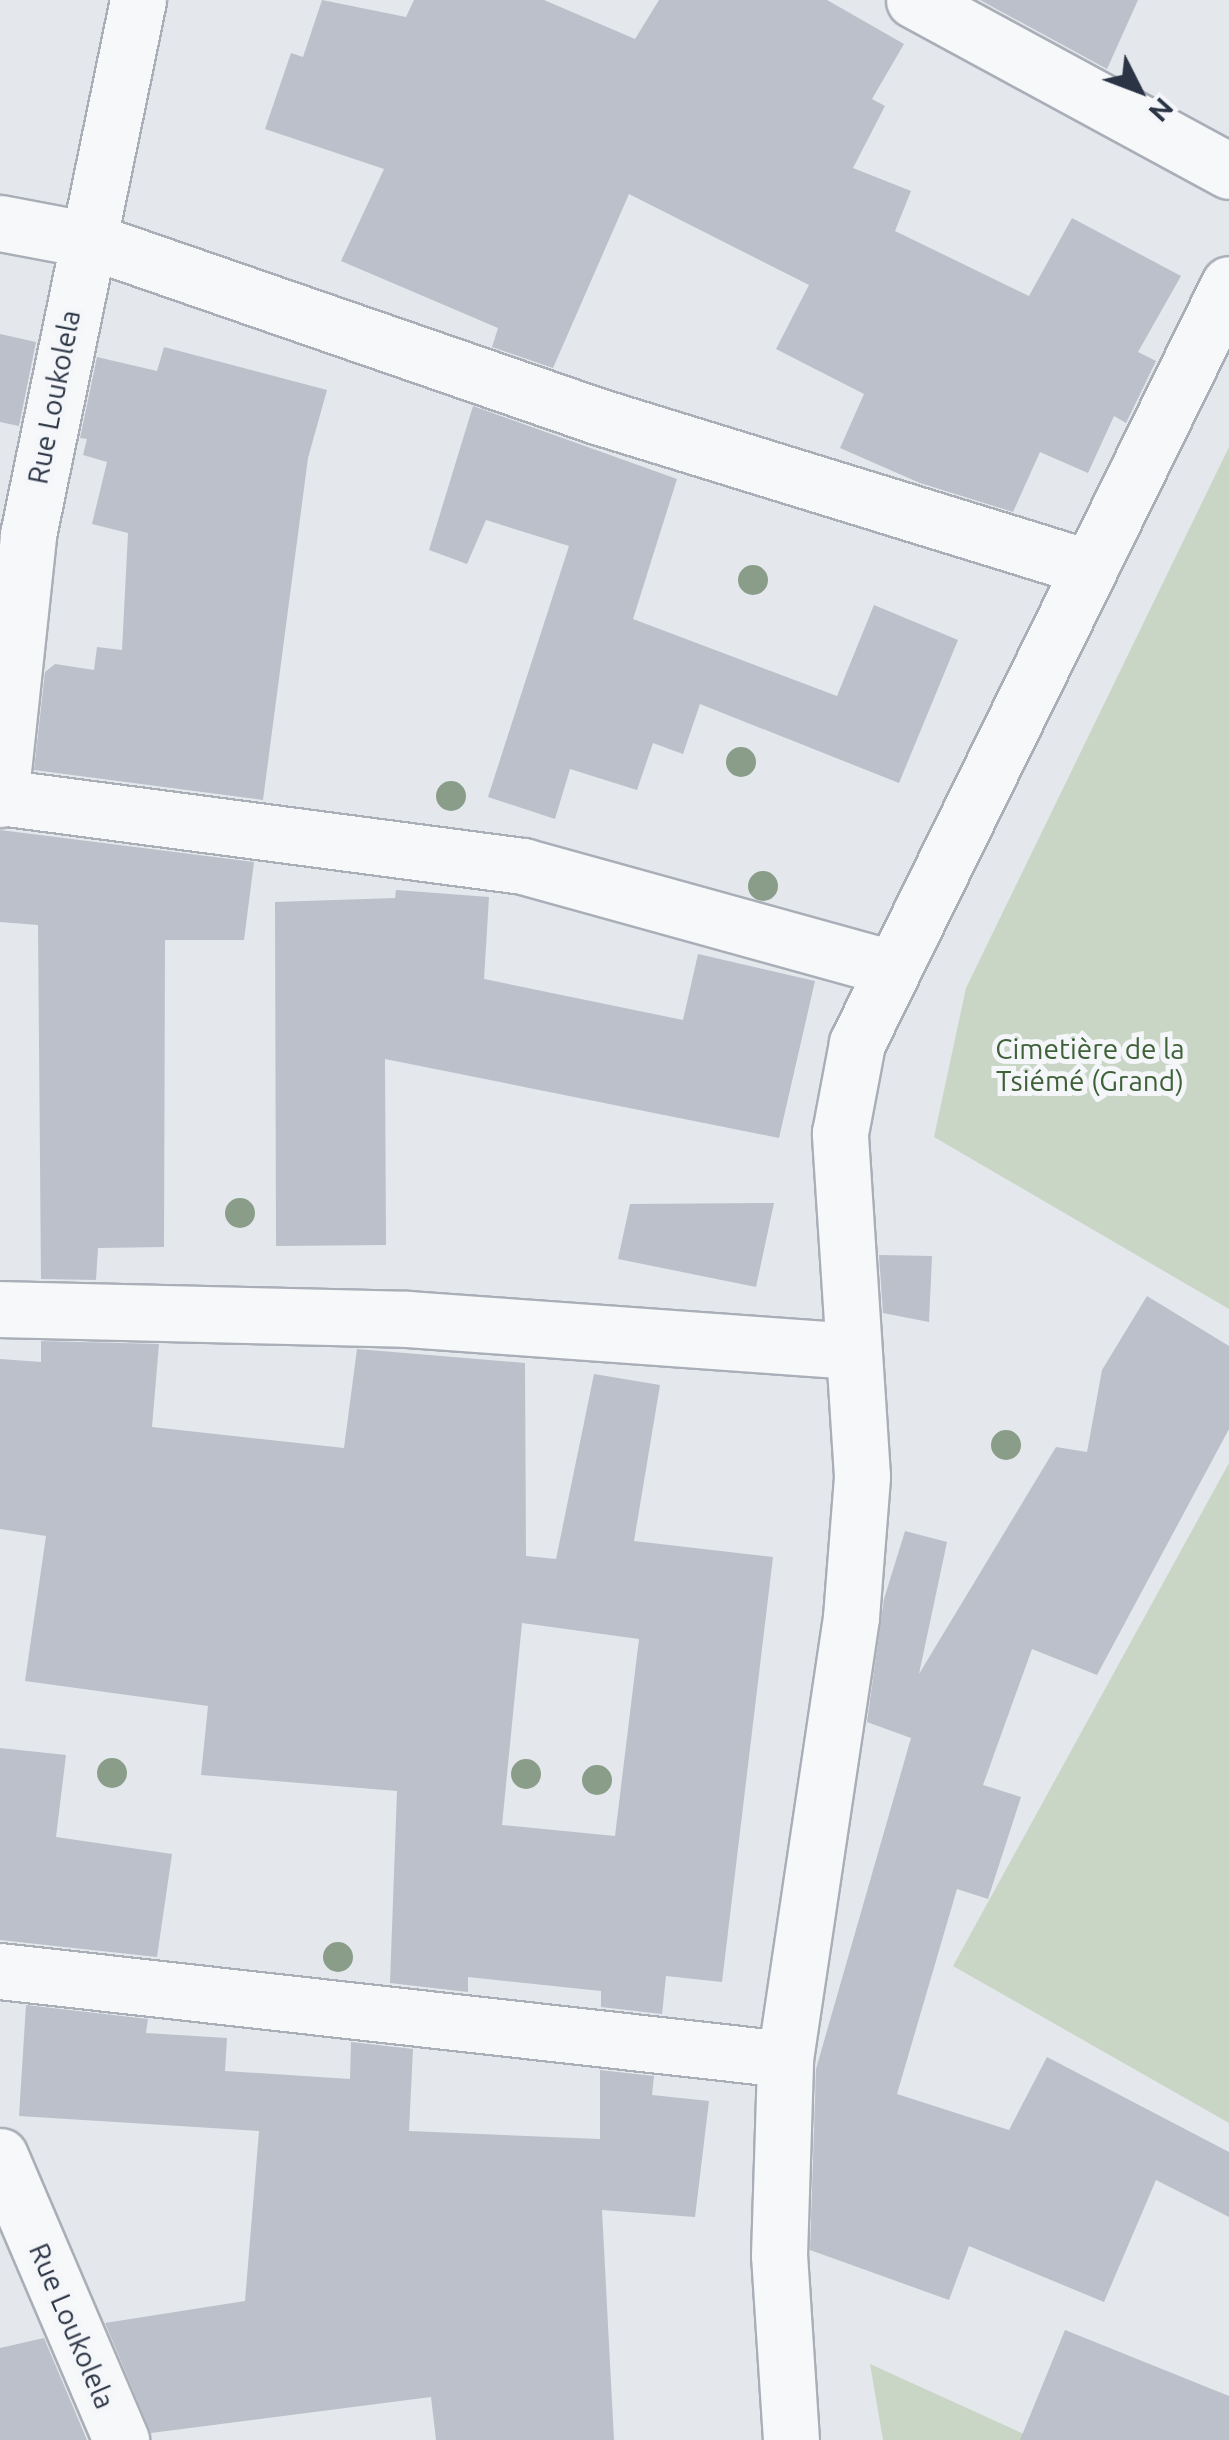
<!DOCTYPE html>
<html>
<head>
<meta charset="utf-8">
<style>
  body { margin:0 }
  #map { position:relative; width:1229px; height:2440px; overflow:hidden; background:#e4e7ec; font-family:Ubuntu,sans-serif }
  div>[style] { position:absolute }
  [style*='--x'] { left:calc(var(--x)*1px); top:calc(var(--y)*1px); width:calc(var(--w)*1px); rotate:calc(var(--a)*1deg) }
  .green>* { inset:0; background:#c9d6c5 }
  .building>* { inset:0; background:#bbc0ca }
  .roads { filter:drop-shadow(2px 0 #a9aeb7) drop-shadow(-2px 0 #a9aeb7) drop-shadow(0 2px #a9aeb7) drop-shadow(0 -2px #a9aeb7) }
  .minor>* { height:55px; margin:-27.5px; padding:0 27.5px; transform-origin:27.5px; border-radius:27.5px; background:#f7f8fa }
  .trees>* { width:30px; height:30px; margin:-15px; border-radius:50%; background:#899d89 }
  span { translate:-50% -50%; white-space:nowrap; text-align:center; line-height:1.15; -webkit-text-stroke:10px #f4f6f9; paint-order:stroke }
  .street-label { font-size:28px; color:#2b3445 }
  .park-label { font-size:28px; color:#3f6138 }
  .north { position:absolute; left:1089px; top:40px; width:100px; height:100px; -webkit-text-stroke:8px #f4f6f9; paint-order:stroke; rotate:132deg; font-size:28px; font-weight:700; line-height:40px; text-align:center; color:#2b3445 }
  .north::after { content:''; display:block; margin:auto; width:35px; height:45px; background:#2b3445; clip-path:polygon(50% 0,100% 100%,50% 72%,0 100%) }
</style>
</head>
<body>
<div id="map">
  <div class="green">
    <i style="clip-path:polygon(1229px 447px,1229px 1309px,934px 1137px,966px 988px)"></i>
    <i style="clip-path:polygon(1229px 1463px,1229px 2123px,953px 1966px)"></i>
    <i style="clip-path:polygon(870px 2364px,1037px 2440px,883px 2440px)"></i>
  </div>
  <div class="building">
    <i style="clip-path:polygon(322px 0,406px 17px,414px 0,544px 0,635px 39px,659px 0,827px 0,904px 44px,872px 99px,885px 106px,853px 168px,911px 191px,895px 231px,1029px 296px,1072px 218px,1181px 276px,1138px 352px,1156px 361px,1126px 423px,1114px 416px,1088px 473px,1040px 452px,1013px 512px,920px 483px,840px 448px,864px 394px,776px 349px,809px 285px,629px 194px,553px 368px,492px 347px,498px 328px,341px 261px,384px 169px,265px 129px,291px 53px,303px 57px)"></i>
    <i style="clip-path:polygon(980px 0,1138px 0,1107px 69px)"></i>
    <i style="clip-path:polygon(0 334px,36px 342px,19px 426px,0 422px)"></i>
    <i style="clip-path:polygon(164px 347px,327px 390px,308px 458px,263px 800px,34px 770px,45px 672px,55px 664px,94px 670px,97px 647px,122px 650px,128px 533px,92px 524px,107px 462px,83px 455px,87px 439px,80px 438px,97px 357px,157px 371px)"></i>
    <i style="clip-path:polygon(473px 406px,677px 479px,633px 619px,837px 696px,874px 605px,958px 640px,899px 783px,700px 704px,683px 754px,653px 743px,637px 790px,570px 769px,555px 819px,488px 797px,569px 546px,486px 520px,467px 564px,429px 550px)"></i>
    <i style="clip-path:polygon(0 830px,254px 862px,244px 940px,165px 940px,164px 1247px,98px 1248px,96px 1280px,41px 1279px,38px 925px,0 922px)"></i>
    <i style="clip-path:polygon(396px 890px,489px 897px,484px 979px,683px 1020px,698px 954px,815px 981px,779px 1138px,385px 1059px,386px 1245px,276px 1246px,275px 902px,395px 898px)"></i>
    <i style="clip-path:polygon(774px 1203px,756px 1287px,618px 1259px,630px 1204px)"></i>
    <i style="clip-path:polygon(879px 1255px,932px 1256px,929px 1322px,883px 1313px)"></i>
    <i style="clip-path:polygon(1147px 1296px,1229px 1346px,1229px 1429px,1097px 1675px,1032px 1649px,983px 1785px,1021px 1797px,988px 1899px,957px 1889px,897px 2094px,1009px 2130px,1047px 2057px,1229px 2152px,1229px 2217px,1156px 2180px,1104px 2302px,969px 2246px,949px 2300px,810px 2250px,816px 2069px,911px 1738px,867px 1722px,884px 1599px,905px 1531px,947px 1542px,919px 1674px,1056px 1447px,1087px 1452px,1102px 1370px)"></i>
    <i style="clip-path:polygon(evenodd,41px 1341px,159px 1344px,152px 1427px,344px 1448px,357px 1349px,525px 1363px,526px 1556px,556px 1559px,594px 1374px,660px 1385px,634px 1541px,773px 1557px,722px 1982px,666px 1976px,662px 2014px,601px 2007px,601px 1991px,468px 1977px,468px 1992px,390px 1983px,397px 1791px,201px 1775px,208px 1706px,25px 1681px,46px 1536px,0 1529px,0 1359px,41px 1362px,41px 1341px,522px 1623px,639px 1639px,615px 1836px,502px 1825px,522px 1623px)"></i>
    <i style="clip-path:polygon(0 1748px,66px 1755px,56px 1837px,172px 1854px,157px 1957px,0 1940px)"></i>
    <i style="clip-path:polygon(26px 2005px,148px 2019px,146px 2033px,227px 2038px,225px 2071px,350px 2079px,351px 2042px,413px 2049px,409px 2131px,600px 2139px,600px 2070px,654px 2076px,652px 2095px,709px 2101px,695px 2217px,602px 2210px,614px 2440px,436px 2440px,431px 2397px,151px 2433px,105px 2323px,245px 2301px,259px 2131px,19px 2116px)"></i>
    <i style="clip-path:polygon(1065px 2330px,1229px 2396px,1229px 2440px,1020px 2440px)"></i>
    <i style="clip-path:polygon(44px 2338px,87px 2440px,0 2440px,0 2348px)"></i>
  </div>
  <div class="roads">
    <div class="minor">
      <i style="--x:914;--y:0;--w:358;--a:28.5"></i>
      <i style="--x:0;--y:223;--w:86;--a:10.7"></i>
      <i style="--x:85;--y:239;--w:542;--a:19.07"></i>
      <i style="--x:597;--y:416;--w:513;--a:17.13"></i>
      <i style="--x:0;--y:797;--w:528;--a:7.52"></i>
      <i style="--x:523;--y:866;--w:377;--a:15.5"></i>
      <i style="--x:0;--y:799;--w:265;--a:-83.9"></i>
      <i style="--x:28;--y:535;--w:546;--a:-78.38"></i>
      <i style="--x:0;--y:1309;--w:407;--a:1.4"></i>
      <i style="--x:407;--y:1319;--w:444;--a:4.1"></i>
      <i style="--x:0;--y:1971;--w:790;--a:6.4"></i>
      <i style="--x:0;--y:2156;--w:309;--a:66.9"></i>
      <i style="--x:791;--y:2440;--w:185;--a:-93.7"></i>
      <i style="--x:779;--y:2255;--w:196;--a:-88.2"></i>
      <i style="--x:785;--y:2059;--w:447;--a:-81.5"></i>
      <i style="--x:851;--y:1617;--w:141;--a:-85.5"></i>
      <i style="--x:862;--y:1476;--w:344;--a:-93.7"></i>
      <i style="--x:840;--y:1133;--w:92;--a:-79.3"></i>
      <i style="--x:857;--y:1043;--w:845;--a:-63.89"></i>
    </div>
  </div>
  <div class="trees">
    <i style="left:753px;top:580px"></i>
    <i style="left:741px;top:762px"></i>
    <i style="left:451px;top:796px"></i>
    <i style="left:763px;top:886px"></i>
    <i style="left:240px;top:1213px"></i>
    <i style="left:1006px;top:1445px"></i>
    <i style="left:112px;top:1773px"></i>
    <i style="left:526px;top:1774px"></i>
    <i style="left:597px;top:1780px"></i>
    <i style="left:338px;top:1957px"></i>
  </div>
  <div class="street-label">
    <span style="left:54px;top:397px;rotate:-79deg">Rue Loukolela</span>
    <span style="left:72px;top:2326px;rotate:67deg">Rue Loukolela</span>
  </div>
  <div class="park-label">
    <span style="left:1090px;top:1065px">Cimetière de la<br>Tsiémé (Grand)</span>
  </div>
  <div class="north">N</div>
</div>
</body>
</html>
